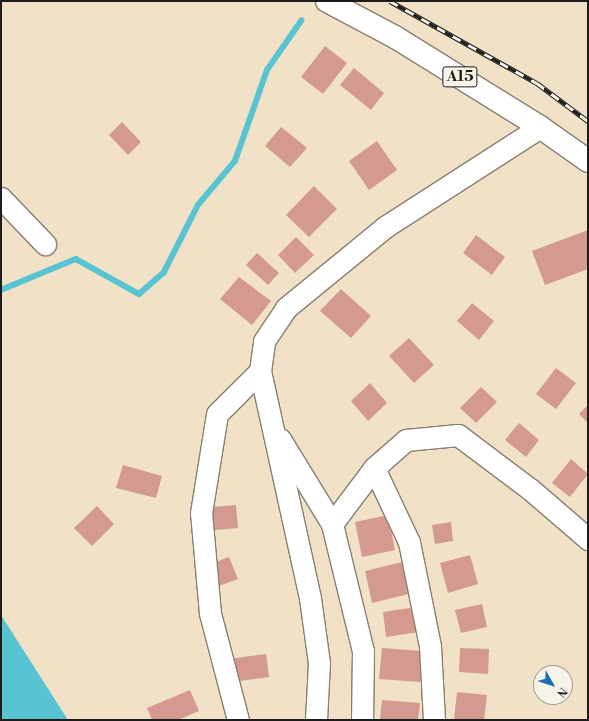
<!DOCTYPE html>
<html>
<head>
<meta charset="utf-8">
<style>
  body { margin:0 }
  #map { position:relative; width:589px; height:721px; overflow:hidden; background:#f1e2c7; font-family:"Libre Bodoni",serif }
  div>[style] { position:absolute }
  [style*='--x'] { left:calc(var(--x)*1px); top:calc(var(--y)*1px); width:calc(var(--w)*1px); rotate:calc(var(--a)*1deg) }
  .water>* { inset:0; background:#58c4d2 }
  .stream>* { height:5.5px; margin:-2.75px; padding:0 2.75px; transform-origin:2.75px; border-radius:2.75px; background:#58c4d2 }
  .building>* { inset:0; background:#d49a91 }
  .roads { filter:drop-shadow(1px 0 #867f72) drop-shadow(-1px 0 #867f72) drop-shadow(0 1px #867f72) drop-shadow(0 -1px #867f72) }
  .street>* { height:21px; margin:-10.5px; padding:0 10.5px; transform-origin:10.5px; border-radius:10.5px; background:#fff }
  .highway>* { height:22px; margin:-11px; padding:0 11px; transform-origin:11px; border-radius:11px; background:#fff }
  .rail>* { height:4.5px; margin-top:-2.25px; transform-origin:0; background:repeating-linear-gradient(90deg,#f7f3e8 0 9px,#1c1c1c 0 18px); box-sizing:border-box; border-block:1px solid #1c1c1c }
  span { translate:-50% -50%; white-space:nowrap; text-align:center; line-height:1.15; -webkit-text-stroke:3px #f7f3e8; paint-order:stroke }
  .shield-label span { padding:1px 3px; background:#f7f3e8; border:1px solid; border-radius:3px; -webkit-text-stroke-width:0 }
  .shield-label { font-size:15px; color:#1c1c1c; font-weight:700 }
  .frame { position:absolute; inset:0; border:2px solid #1c1c1c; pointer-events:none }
  .north { position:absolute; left:533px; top:665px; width:40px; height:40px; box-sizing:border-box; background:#f7f3e8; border:1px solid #9f9d96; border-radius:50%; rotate:129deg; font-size:11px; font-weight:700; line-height:16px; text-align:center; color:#1c1c1c }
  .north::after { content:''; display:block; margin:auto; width:14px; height:18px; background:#1f6fb2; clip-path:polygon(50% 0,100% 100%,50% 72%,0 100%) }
</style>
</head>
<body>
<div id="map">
  <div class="water">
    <i style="clip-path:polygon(1px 615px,68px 720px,1px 720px)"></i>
  </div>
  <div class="stream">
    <i style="--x:1;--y:290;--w:81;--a:-22.5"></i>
    <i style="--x:76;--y:259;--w:72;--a:29.1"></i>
    <i style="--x:139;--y:294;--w:33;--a:-41"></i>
    <i style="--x:164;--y:272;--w:75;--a:-63.1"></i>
    <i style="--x:198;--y:205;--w:57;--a:-49.9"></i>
    <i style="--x:235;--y:161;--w:96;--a:-70.6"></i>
    <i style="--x:267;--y:70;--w:60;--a:-55.2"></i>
  </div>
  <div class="building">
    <i style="clip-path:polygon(325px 46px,347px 63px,323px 94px,301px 77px)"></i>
    <i style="clip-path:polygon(354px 68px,384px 93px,371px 110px,340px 85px)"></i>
    <i style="clip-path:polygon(122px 122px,141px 142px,128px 155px,109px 135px)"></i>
    <i style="clip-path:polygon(281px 127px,307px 148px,290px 167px,265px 146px)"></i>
    <i style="clip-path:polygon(377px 141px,397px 170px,369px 190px,349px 161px)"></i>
    <i style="clip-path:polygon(314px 186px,337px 209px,309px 237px,286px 215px)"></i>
    <i style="clip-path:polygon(588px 230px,588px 269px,545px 285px,532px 251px)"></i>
    <i style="clip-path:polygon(476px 235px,505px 257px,492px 275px,463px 253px)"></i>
    <i style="clip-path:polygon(296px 237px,314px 255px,295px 273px,278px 255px)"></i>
    <i style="clip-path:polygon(257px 253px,279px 273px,268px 285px,246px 265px)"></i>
    <i style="clip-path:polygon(239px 277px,271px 301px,252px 325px,220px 299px)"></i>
    <i style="clip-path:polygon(341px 289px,371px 316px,351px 338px,320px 311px)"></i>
    <i style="clip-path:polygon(472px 303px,494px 321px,479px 340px,457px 321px)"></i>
    <i style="clip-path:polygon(409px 338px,434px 365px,414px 383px,389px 356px)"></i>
    <i style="clip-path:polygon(556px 368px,576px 383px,556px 409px,536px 394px)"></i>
    <i style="clip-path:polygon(370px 383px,387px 403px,368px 421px,351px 401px)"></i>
    <i style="clip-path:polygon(481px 387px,497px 402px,476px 423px,460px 408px)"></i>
    <i style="clip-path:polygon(588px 405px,588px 423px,579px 414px)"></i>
    <i style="clip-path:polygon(519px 423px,539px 440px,526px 457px,505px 440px)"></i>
    <i style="clip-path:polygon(571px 459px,588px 474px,570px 497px,552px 483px)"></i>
    <i style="clip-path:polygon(123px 465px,162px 476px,156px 498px,116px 488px)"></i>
    <i style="clip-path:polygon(236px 505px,238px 528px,214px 530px,212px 507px)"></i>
    <i style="clip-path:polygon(97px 506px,114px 524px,92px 546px,74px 528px)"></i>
    <i style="clip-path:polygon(388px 515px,395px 550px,362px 557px,355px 522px)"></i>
    <i style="clip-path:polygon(451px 522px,453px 541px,435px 544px,432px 525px)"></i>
    <i style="clip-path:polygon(470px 555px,478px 584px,448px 593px,440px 563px)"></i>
    <i style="clip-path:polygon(229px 557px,238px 579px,211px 589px,203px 567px)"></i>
    <i style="clip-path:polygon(402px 562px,409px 594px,372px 603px,365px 571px)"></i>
    <i style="clip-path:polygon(482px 604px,487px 627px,461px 633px,455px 610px)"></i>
    <i style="clip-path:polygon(416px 607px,419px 632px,386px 637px,383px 612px)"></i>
    <i style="clip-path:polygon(382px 648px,423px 651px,420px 682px,379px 679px)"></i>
    <i style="clip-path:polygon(460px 648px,489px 649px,488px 674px,459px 672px)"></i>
    <i style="clip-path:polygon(266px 654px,269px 677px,224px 683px,221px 660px)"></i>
    <i style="clip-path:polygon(190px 690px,199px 711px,178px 720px,152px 720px,147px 708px)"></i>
    <i style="clip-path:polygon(457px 692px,487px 695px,484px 720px,454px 719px)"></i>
    <i style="clip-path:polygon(382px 700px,420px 703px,418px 720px,380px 720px)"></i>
  </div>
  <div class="roads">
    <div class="street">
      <i style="--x:1;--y:198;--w:64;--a:46.3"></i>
      <i style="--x:280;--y:439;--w:100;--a:58.5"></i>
      <i style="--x:332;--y:524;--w:131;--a:76.3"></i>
      <i style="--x:363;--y:651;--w:69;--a:90.8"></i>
      <i style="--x:374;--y:468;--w:82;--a:64.7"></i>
      <i style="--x:409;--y:542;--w:106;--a:78.6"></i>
      <i style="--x:430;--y:646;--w:74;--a:86.9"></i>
      <i style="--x:332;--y:524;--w:70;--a:-53.1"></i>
      <i style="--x:374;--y:468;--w:43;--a:-41.2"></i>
      <i style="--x:406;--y:440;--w:52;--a:-5.5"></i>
      <i style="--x:458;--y:435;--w:90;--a:36.9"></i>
      <i style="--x:530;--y:489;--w:77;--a:40.8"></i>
      <i style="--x:238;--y:720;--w:111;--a:-104.7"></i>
      <i style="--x:210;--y:613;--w:100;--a:-95.1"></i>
      <i style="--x:201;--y:513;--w:100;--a:-80.8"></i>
      <i style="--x:217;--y:414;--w:61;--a:-45"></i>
      <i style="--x:316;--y:720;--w:57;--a:-87"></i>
      <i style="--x:319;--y:663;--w:66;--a:-97.9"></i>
      <i style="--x:310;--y:598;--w:232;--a:-102.4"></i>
      <i style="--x:260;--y:371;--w:30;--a:-82"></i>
      <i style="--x:264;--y:341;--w:40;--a:-56"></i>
      <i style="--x:286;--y:308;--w:128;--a:-39.3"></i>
      <i style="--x:385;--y:227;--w:184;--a:-32.8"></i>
    </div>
    <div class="highway">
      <i style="--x:327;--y:1;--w:77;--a:27.9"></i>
      <i style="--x:395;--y:37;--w:171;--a:31.8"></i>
      <i style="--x:540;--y:127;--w:59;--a:35.3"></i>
    </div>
  </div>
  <div class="rail">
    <i style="--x:390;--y:1;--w:168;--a:29.2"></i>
    <i style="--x:537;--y:83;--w:64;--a:36.7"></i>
  </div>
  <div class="shield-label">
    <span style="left:460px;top:77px">A15</span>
  </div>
  <div class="frame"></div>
  <div class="north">N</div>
</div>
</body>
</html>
